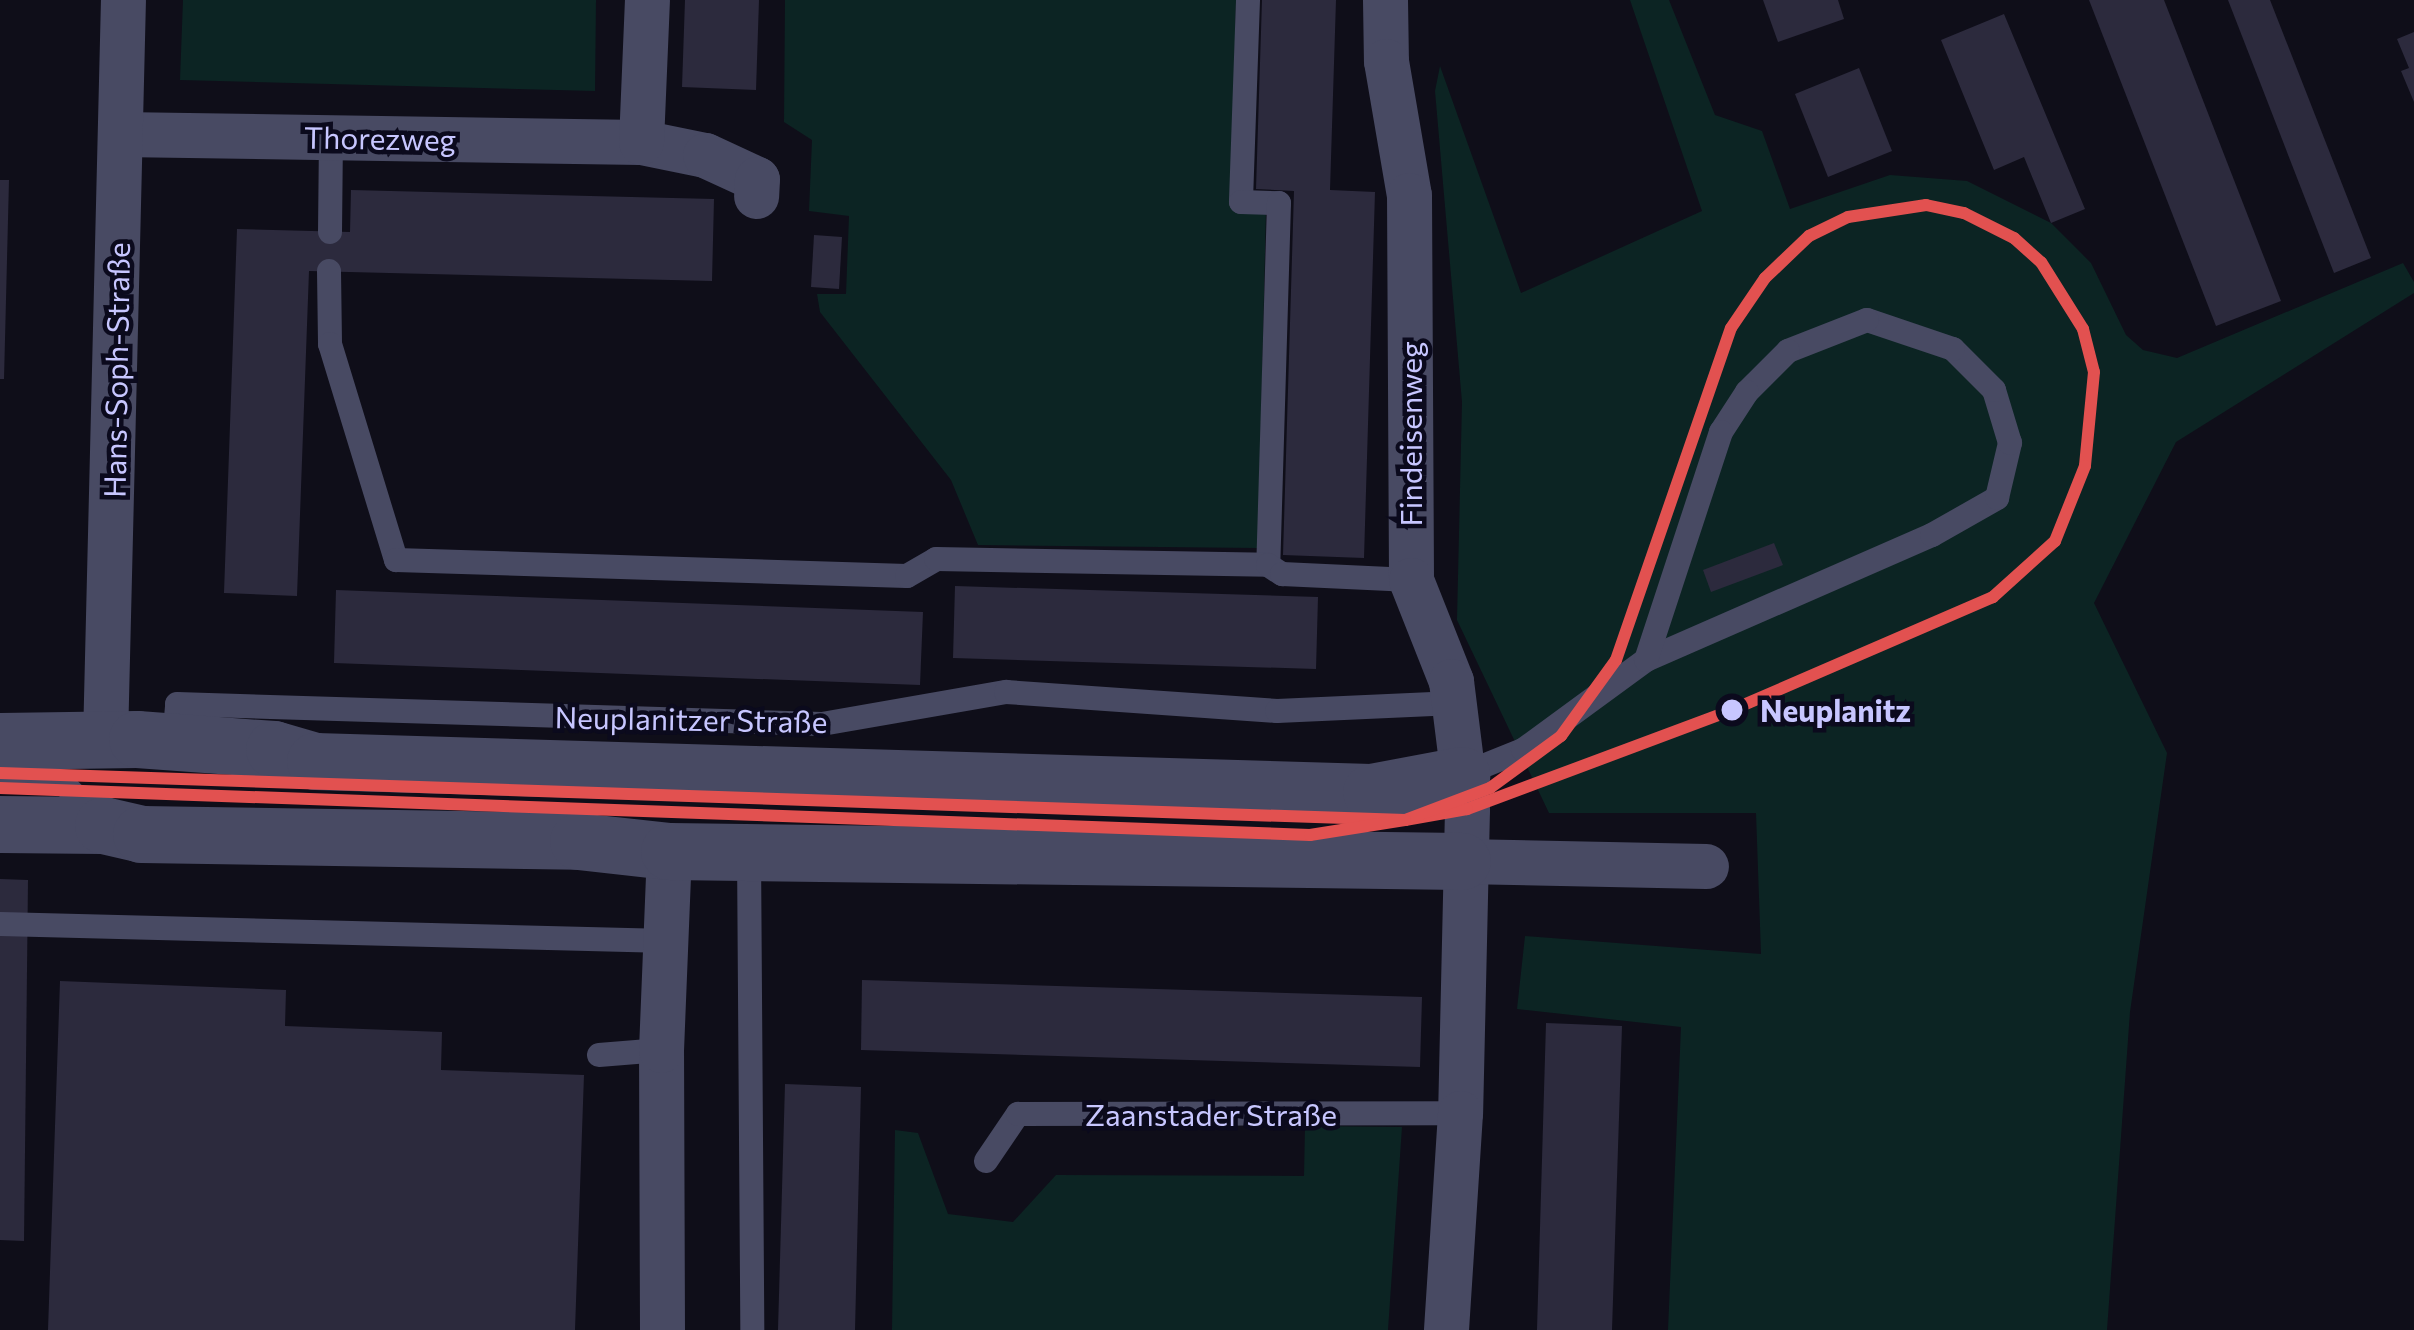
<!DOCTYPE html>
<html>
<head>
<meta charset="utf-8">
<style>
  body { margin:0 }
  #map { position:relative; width:2414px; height:1330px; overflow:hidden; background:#0f0e19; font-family:Commissioner,sans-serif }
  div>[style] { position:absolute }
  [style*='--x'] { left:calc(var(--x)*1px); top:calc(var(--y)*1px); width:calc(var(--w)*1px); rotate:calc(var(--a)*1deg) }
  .green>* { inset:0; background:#0c2423 }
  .building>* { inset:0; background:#2c2a3d }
  .service>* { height:24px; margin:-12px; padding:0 12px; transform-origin:12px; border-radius:12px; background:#484a63 }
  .minor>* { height:45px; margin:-22.5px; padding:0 22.5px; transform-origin:22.5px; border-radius:22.5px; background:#484a63 }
  .tertiary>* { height:57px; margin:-28.5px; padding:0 28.5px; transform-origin:28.5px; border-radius:28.5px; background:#484a63 }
  .tram-1>* { height:12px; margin:-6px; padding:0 6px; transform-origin:6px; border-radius:6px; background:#e25150 }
  .dots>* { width:33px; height:33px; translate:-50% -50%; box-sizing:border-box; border:6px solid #0b0a1d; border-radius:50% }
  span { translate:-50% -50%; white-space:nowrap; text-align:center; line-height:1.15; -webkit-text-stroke:9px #0b0a1d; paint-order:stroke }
  .street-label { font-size:30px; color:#c7c6ff }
  .stop-label { font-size:30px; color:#c7c6ff; font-weight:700 }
  .left { translate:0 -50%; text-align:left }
</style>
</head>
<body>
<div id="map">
  <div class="green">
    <i style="clip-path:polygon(183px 0,596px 0,595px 91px,180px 80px)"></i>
    <i style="clip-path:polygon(785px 0,1236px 0,1231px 208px,1266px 210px,1258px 548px,978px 545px,951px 480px,820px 312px,817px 294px,846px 294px,849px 216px,809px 211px,812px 140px,784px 122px)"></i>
    <i style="clip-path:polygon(1630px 0,1669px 0,1715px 115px,1762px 131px,1790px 209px,1890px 175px,1967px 181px,2051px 223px,2091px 263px,2126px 335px,2143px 350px,2177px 358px,2403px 263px,2414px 282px,2414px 293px,2176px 442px,2094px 603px,2167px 753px,2130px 1012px,2107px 1330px,1668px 1330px,1681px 1027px,1517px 1009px,1525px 936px,1761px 954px,1756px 813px,1549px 813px,1457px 620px,1462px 402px,1435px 91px,1440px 66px,1521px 293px,1702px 211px)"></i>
    <i style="clip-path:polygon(1305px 1126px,1402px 1127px,1388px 1330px,892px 1330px,895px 1130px,918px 1133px,948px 1214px,1013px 1222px,1056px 1175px,1304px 1176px)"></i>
  </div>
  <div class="building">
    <i style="clip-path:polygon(685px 0,759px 0,756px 90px,682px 87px)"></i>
    <i style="clip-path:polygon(1262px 0,1336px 0,1330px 190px,1375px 192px,1364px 558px,1283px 555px,1294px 191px,1256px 189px)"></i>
    <i style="clip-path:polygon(1763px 0,1838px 0,1844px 19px,1778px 42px)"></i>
    <i style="clip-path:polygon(2089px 0,2164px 0,2281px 301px,2216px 326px)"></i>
    <i style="clip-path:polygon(2228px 0,2270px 0,2371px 258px,2334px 273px)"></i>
    <i style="clip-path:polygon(2004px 14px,2085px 209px,2051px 223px,2024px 157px,1994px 170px,1941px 40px)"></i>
    <i style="clip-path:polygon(2414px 32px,2414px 102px,2401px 71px,2409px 68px,2397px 39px)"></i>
    <i style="clip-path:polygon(1859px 68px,1892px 151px,1828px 177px,1795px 94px)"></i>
    <i style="clip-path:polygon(0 180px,9px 180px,4px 379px,0 379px)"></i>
    <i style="clip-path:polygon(351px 190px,714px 199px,712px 281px,309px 271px,297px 596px,224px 593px,237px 229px,350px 232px)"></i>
    <i style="clip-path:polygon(814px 235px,842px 237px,839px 289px,811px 287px)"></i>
    <i style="clip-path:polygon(1774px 543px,1783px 565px,1711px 592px,1703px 570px)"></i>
    <i style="clip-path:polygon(955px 586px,1318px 597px,1316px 669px,953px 658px)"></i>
    <i style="clip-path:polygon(336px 590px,923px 612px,920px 685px,334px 663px)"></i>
    <i style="clip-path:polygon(0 879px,28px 880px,24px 1241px,0 1240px)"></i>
    <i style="clip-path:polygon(862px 980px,1422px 997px,1420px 1067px,861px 1050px)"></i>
    <i style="clip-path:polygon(60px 981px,286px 990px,285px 1026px,442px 1032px,441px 1070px,584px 1075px,575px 1330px,48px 1330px)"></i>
    <i style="clip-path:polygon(1546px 1023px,1622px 1026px,1612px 1330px,1537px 1330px)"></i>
    <i style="clip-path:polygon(785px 1084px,861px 1087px,855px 1330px,778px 1330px)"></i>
  </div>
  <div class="service">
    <i style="--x:1248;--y:0;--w:202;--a:92"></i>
    <i style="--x:1241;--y:202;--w:38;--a:2"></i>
    <i style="--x:1279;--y:203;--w:362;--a:91.7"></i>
    <i style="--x:330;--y:232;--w:94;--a:-89.4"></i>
    <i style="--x:329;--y:271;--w:73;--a:89.2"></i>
    <i style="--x:330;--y:344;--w:226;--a:73"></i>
    <i style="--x:396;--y:560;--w:511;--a:1.79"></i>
    <i style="--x:907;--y:576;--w:34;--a:-30"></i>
    <i style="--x:936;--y:559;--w:332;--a:1"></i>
    <i style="--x:1268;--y:565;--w:17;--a:33"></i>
    <i style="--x:1282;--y:574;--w:129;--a:2.7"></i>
    <i style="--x:174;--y:741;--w:37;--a:-85"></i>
    <i style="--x:177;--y:704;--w:645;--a:1.78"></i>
    <i style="--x:822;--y:724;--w:187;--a:-9.9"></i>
    <i style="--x:1006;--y:692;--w:272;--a:4"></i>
    <i style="--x:1277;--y:711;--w:178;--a:-2.6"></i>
    <i style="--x:1461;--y:775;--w:67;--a:-22"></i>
    <i style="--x:1523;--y:750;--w:152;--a:-36.2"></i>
    <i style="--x:1646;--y:660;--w:312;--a:-23.6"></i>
    <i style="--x:1932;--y:535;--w:75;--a:-29.6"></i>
    <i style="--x:1997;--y:498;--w:57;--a:-76.7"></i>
    <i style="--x:2010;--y:443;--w:55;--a:-106.8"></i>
    <i style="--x:1994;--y:390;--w:58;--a:-135"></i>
    <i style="--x:1953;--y:349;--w:91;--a:-161.4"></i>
    <i style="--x:1867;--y:320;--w:85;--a:158.6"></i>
    <i style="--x:1788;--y:351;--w:58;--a:135"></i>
    <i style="--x:1747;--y:392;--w:48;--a:123"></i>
    <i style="--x:1721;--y:432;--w:240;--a:108.2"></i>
    <i style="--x:0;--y:781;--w:63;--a:1.8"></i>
    <i style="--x:63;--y:783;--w:49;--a:45.8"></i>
    <i style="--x:749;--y:852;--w:478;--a:89.6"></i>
    <i style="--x:0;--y:924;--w:668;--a:1.46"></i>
    <i style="--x:599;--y:1055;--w:62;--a:-4.6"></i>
    <i style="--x:986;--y:1161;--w:57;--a:-55.8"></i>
    <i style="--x:1018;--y:1114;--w:442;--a:-0.1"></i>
  </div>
  <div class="minor">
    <i style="--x:1385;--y:0;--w:61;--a:89.1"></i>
    <i style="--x:1386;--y:61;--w:136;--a:80.3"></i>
    <i style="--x:1409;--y:195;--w:385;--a:89.7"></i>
    <i style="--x:1411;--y:580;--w:109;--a:68.4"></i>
    <i style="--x:1451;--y:681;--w:129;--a:82.9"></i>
    <i style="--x:1467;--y:809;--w:304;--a:91.3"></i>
    <i style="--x:1460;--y:1113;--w:217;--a:93.7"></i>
    <i style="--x:120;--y:134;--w:521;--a:0.88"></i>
    <i style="--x:641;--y:142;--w:65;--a:11.5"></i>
    <i style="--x:705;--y:155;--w:57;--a:24.8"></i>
    <i style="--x:757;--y:179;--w:17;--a:93"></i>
    <i style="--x:641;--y:142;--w:142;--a:-87.6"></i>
    <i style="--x:105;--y:740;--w:740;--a:-88.61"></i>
    <i style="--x:1462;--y:861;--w:244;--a:1.2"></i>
    <i style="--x:662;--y:1330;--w:280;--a:-90.2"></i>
    <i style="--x:661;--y:1050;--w:199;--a:-87.7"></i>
  </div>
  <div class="tertiary">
    <i style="--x:0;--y:741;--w:137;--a:-0.8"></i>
    <i style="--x:137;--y:739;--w:137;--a:4.2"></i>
    <i style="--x:274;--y:749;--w:43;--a:16.3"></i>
    <i style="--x:315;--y:761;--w:1056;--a:1.68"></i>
    <i style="--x:1371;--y:792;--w:92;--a:-10.7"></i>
    <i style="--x:0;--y:824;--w:103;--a:0.6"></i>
    <i style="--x:103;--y:825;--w:39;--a:13"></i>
    <i style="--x:141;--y:834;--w:437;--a:0.9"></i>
    <i style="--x:578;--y:841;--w:92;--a:6.3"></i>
    <i style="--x:669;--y:851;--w:793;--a:0.72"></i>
  </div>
  <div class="tram-1">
    <i style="--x:1926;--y:205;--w:39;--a:12"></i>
    <i style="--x:1964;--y:213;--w:56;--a:26.6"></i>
    <i style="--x:2014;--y:238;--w:36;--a:42"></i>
    <i style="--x:2041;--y:262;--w:79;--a:57.9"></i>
    <i style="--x:2083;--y:329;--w:44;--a:75.7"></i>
    <i style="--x:2094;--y:372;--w:94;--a:95.5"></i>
    <i style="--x:2085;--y:466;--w:81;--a:111.8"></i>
    <i style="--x:2055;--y:541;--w:84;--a:137.9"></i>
    <i style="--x:1993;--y:597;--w:284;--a:156.6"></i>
    <i style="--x:1732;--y:710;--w:283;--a:159.5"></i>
    <i style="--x:1467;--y:809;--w:63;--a:169.9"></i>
    <i style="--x:1405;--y:820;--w:91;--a:-20.6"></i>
    <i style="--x:1490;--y:788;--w:88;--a:-36.2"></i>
    <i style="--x:1561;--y:736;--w:94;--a:-54.1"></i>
    <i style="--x:1616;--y:660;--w:351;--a:-70.9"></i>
    <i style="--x:1731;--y:328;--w:60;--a:-55.8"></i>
    <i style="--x:1765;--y:278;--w:61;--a:-43.7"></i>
    <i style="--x:1809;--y:236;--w:43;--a:-26"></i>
    <i style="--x:1848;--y:217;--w:79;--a:-8.7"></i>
    <i style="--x:0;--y:773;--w:1406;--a:1.92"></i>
    <i style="--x:0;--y:788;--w:1311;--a:2.05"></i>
    <i style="--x:1310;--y:835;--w:96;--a:-9"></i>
  </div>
  <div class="dots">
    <i style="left:1732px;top:710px;background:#c7c6ff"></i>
  </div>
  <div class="street-label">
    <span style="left:380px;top:138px;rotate:1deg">Thorezweg</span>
    <span style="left:116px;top:370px;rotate:-89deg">Hans-Soph-Straße</span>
    <span style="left:1410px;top:434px;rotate:-90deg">Findeisenweg</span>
    <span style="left:691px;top:719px;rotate:1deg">Neuplanitzer Straße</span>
    <span style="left:1211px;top:1114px">Zaanstader Straße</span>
  </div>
  <div class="stop-label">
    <span class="left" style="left:1760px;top:710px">Neuplanitz</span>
  </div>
</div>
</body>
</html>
